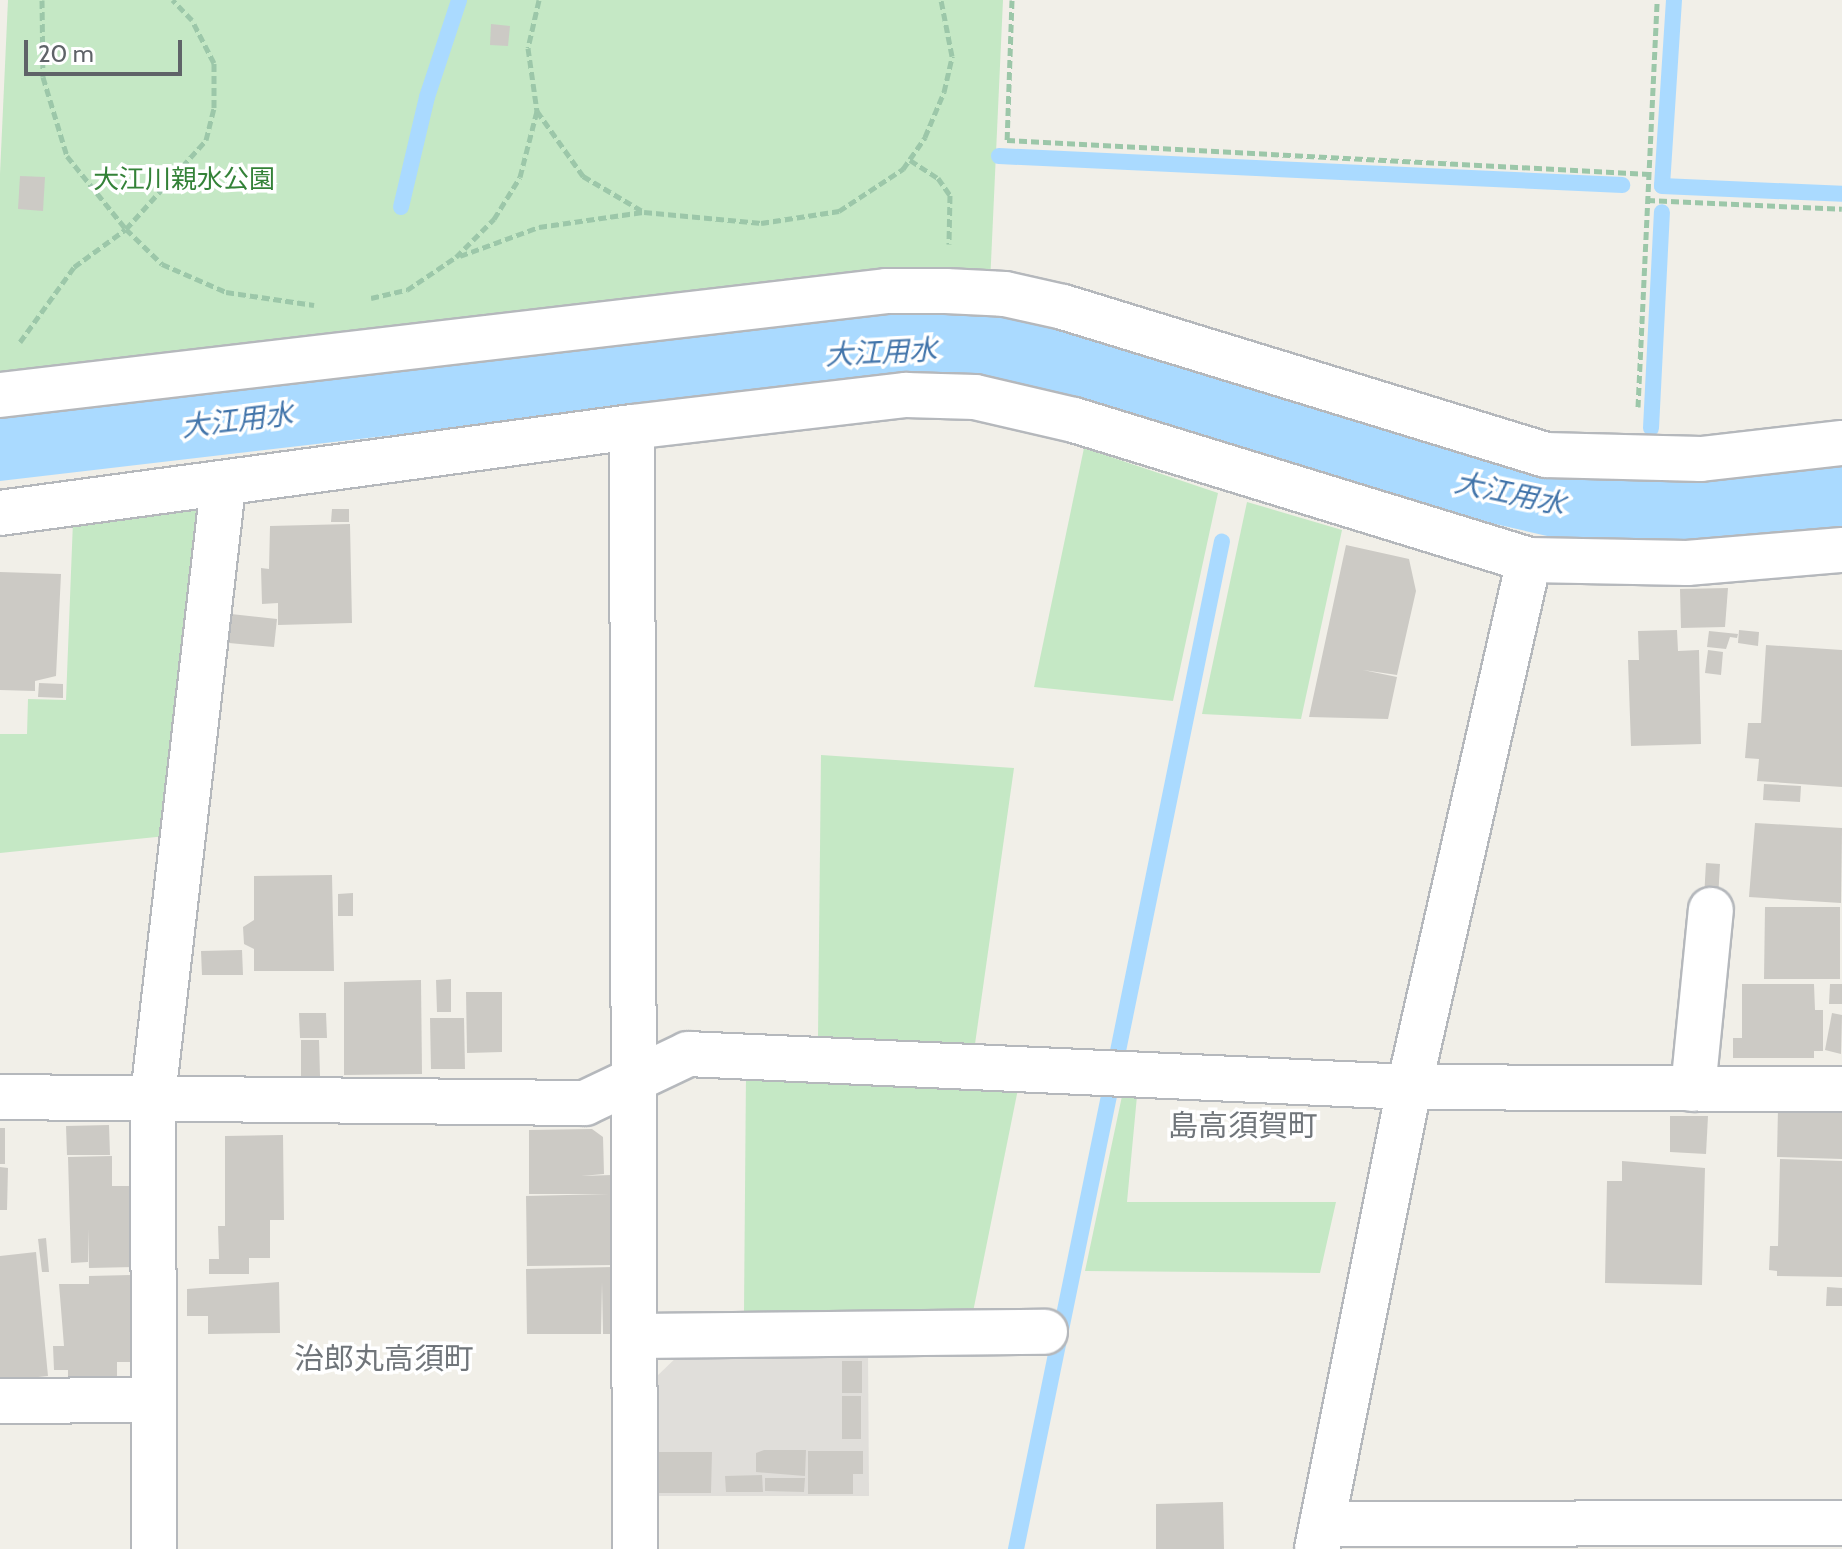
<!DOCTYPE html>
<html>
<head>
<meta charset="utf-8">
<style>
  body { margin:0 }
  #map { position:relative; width:1842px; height:1549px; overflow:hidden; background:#f1efe8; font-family:Cabin,"Noto Sans JP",sans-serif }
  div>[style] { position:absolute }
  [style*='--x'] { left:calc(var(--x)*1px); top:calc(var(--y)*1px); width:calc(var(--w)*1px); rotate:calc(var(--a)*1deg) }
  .industrial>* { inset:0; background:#e0deda }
  .green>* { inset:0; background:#c5e8c5 }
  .water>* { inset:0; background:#aadaff }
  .stream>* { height:16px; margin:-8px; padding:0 8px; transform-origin:8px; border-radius:8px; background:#aadaff }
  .building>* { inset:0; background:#cccac5 }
  .path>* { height:5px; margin-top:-2.5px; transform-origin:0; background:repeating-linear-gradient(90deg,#9cc7a9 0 8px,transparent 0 12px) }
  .roads { filter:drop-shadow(2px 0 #b5b8bc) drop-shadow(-2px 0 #b5b8bc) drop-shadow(0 2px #b5b8bc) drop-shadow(0 -2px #b5b8bc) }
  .minor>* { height:44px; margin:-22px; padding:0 22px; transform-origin:22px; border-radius:22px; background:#fff }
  span { translate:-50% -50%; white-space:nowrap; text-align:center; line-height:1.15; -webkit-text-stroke:7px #fff; paint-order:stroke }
  .park-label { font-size:26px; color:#348238 }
  .water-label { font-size:28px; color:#4174aa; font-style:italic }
  .quarter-label { font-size:30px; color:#70757a }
  .scale { position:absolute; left:24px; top:40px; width:158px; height:36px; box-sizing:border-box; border:4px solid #5f6368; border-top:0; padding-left:10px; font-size:24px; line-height:28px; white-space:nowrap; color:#5f6368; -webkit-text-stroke:6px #fff; paint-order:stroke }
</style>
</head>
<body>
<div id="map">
  <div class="industrial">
    <i style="clip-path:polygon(680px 1354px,868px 1354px,869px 1496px,656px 1496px,656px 1377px)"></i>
  </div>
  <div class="green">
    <i style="clip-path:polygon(8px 0,1003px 0,990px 284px,0 384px,0 174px)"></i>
    <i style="clip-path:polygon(1084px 448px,1218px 493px,1173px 701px,1034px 687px)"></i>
    <i style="clip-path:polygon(1247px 502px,1342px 530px,1301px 719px,1202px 714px)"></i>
    <i style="clip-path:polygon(197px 506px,166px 836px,0 853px,0 734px,27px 734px,28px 699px,66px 700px,73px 521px)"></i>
    <i style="clip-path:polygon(821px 755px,1014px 768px,975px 1044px,818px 1037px)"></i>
    <i style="clip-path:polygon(746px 1073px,1018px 1089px,973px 1312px,744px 1311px)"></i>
    <i style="clip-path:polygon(1122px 1096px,1137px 1096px,1127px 1202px,1336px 1202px,1320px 1273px,1085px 1271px)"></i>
  </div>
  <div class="water">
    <i style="clip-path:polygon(882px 305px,1025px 314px,1540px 467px,1842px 460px,1842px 528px,1687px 544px,1565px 540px,1495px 524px,1043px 389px,934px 372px,0 481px,0 411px)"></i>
  </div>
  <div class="stream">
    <i style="--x:1674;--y:0;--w:186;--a:93.7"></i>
    <i style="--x:1662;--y:186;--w:180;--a:2.5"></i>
    <i style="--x:999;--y:156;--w:624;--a:2.67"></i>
    <i style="--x:401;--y:207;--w:113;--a:-76.7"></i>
    <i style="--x:427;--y:97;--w:102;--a:-71.7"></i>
    <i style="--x:1651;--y:428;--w:216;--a:-87.1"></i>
    <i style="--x:1118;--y:1051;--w:520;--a:-78.47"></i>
    <i style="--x:1016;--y:1549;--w:464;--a:-78.4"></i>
  </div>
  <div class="building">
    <i style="clip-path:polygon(491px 24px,510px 26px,508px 46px,490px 45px)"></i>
    <i style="clip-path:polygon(20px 176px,45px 177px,43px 211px,18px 209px)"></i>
    <i style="clip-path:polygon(332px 509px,349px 509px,349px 522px,331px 522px)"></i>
    <i style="clip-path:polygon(350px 524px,352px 623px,278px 625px,278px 603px,262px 604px,261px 568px,269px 569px,270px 526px)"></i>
    <i style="clip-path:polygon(1346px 545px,1409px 559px,1416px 591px,1397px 675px,1363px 670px,1397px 677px,1388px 719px,1309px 717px)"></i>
    <i style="clip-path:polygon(0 572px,61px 574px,56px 676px,35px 681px,35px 691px,0 690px)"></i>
    <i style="clip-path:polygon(1728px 588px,1725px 627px,1681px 628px,1680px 589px)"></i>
    <i style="clip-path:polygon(231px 614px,277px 619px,274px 647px,229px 643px)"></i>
    <i style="clip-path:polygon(1677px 630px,1678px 651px,1699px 650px,1701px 744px,1631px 746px,1628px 660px,1639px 660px,1638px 631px)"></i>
    <i style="clip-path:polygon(1739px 630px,1759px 632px,1758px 646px,1738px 643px)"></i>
    <i style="clip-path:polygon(1709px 631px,1738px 634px,1737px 638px,1730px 637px,1726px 649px,1707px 647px)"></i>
    <i style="clip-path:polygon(1766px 645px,1842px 650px,1842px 787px,1757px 781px,1759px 759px,1745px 758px,1748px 723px,1761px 723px)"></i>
    <i style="clip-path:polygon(1708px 650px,1723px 652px,1721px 675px,1705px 673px)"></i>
    <i style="clip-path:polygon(39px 683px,63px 684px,63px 698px,38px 697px)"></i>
    <i style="clip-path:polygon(1764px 784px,1801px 786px,1800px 802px,1763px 800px)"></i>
    <i style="clip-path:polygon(1755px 823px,1842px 828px,1841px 903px,1749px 897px)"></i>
    <i style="clip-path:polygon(1706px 863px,1720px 864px,1718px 899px,1704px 898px)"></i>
    <i style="clip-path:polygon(332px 875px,334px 971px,254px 971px,254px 949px,244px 944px,243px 927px,254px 920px,254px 876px)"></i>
    <i style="clip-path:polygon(353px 893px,353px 916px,338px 916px,338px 894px)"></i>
    <i style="clip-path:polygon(1765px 907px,1840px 907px,1840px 979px,1764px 979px)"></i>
    <i style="clip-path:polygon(242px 950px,243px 975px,202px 975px,201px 951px)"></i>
    <i style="clip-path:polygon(451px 979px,451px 1012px,437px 1012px,436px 980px)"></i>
    <i style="clip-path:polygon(421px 980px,422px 1074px,344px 1075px,344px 982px)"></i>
    <i style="clip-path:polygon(1742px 984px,1814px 984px,1815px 1010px,1823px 1010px,1823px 1051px,1814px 1051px,1814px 1058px,1733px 1058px,1733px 1038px,1742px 1038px)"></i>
    <i style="clip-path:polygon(1830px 984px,1842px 984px,1842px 1004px,1829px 1004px)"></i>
    <i style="clip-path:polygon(466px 992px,502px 992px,502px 1052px,467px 1053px)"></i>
    <i style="clip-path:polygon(299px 1013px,326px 1013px,327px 1038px,300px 1038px)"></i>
    <i style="clip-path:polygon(1832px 1013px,1842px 1015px,1841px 1054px,1825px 1050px)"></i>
    <i style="clip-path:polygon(430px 1018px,464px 1018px,465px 1069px,431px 1069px)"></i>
    <i style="clip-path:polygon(301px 1040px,319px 1040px,320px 1076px,301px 1076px)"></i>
    <i style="clip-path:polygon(1778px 1108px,1842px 1109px,1842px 1159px,1777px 1157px)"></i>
    <i style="clip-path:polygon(1670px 1116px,1708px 1116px,1706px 1154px,1670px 1152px)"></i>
    <i style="clip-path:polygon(109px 1125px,110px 1155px,67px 1155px,66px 1126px)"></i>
    <i style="clip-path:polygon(0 1128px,5px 1128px,5px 1164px,0 1164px)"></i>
    <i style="clip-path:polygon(592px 1129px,603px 1137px,604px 1174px,581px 1176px,612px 1175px,614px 1265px,527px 1266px,526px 1196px,609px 1194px,529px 1194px,529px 1130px)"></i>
    <i style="clip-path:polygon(283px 1135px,284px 1220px,270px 1220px,270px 1258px,249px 1258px,249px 1274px,209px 1274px,209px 1259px,219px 1259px,218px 1226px,225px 1226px,225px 1136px)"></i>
    <i style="clip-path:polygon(112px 1156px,112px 1186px,133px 1186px,134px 1267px,89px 1268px,88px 1229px,88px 1262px,71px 1263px,68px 1157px)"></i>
    <i style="clip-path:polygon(1780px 1159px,1842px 1161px,1842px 1277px,1777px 1276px,1777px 1271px,1769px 1270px,1770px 1246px,1778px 1246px)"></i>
    <i style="clip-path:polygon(1622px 1161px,1705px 1168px,1702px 1285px,1605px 1283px,1607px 1181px,1622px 1181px)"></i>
    <i style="clip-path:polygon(0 1167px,8px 1168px,7px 1210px,0 1210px)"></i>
    <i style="clip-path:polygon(46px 1238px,49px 1272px,42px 1272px,38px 1239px)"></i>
    <i style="clip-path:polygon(36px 1252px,48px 1376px,0 1381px,0 1256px)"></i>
    <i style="clip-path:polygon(613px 1267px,614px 1334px,603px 1334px,602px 1282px,601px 1334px,527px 1334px,526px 1269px)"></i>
    <i style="clip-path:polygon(131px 1275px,131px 1362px,117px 1362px,117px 1377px,68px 1378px,68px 1370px,54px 1370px,53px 1346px,64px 1346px,59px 1284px,89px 1284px,89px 1276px)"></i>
    <i style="clip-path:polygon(279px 1282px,280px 1333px,208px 1334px,208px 1316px,187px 1316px,187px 1289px)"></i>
    <i style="clip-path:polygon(1827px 1287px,1842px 1288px,1842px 1306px,1826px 1306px)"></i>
    <i style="clip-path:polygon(842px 1361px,862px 1361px,862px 1393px,842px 1393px)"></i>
    <i style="clip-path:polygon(842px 1396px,861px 1396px,861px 1439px,842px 1439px)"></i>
    <i style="clip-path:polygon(764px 1450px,806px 1450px,805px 1476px,756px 1472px,756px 1453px)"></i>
    <i style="clip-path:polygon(808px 1451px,863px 1451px,863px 1474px,853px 1474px,853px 1494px,808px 1494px)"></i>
    <i style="clip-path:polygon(658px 1452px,712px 1452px,711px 1493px,658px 1493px)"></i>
    <i style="clip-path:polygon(762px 1475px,763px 1492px,726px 1492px,725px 1476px)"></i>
    <i style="clip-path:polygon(765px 1478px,805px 1478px,804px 1492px,765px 1491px)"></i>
    <i style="clip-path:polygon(1223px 1502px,1224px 1549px,1156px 1549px,1156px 1504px)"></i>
  </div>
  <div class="path">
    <i style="--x:42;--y:0;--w:77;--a:89.3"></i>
    <i style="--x:43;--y:77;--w:83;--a:73.1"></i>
    <i style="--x:67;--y:156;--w:94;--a:51.1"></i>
    <i style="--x:126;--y:229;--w:50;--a:44.2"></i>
    <i style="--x:162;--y:264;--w:70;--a:23.6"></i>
    <i style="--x:226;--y:292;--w:89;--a:8.4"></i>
    <i style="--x:539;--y:0;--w:49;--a:102.9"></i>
    <i style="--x:528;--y:48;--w:64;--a:81.9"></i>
    <i style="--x:537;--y:111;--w:80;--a:54.7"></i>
    <i style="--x:583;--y:176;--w:71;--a:30.5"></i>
    <i style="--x:644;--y:212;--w:118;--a:5.4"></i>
    <i style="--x:761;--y:223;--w:79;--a:-8.7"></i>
    <i style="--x:839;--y:211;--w:77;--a:-33.3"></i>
    <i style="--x:903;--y:169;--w:39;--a:-55"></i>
    <i style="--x:925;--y:137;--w:49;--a:-67.1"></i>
    <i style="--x:944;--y:92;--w:37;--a:-77"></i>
    <i style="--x:952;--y:56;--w:57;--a:-101.1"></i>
    <i style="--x:1012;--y:0;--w:140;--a:92"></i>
    <i style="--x:1007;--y:140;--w:643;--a:3.03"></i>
    <i style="--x:910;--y:160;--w:33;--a:33"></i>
    <i style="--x:938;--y:178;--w:21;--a:55"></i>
    <i style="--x:950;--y:195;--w:49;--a:91.2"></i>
    <i style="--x:1647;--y:200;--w:195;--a:2.6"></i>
    <i style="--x:460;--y:256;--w:84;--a:-20.2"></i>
    <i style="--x:539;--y:227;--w:105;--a:-8.2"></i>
    <i style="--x:371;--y:298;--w:37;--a:-13"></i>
    <i style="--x:407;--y:290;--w:59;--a:-34"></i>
    <i style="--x:456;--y:257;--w:54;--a:-45"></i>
    <i style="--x:494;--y:219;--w:49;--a:-58.2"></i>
    <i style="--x:520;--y:177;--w:68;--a:-75.6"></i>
    <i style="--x:20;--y:342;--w:92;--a:-54.2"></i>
    <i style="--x:74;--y:267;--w:64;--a:-36.2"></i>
    <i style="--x:126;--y:229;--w:120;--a:-48"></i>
    <i style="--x:206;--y:140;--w:33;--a:-76"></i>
    <i style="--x:214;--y:108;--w:45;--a:-90"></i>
    <i style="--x:214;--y:63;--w:48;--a:-117.1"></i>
    <i style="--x:192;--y:20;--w:28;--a:-134"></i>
    <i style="--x:1638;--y:407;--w:407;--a:-87.3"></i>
  </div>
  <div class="roads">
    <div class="minor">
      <i style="--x:0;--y:395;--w:892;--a:-6.69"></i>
      <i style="--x:886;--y:291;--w:60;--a:0"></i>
      <i style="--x:946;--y:291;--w:59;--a:2.9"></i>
      <i style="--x:1005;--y:294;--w:59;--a:12.6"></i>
      <i style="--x:1063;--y:307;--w:505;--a:17.04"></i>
      <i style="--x:1546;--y:455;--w:155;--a:1.5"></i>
      <i style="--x:1701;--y:459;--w:142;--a:-6.5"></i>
      <i style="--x:632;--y:427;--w:1122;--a:89.85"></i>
      <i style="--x:0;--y:513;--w:638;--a:-7.75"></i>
      <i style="--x:632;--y:427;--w:276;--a:-6.7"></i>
      <i style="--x:906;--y:395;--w:69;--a:1.7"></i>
      <i style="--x:975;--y:397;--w:102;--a:13.1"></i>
      <i style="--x:1074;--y:420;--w:476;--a:17.1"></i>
      <i style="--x:1529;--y:560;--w:158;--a:1.1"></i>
      <i style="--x:1687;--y:563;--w:156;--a:-4.8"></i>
      <i style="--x:1693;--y:1089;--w:180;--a:-84.3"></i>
      <i style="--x:0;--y:1097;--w:585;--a:0.59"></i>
      <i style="--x:585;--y:1103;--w:114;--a:-25.4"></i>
      <i style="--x:688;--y:1054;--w:722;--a:2.62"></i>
      <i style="--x:1409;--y:1087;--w:433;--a:0.3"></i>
      <i style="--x:636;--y:1336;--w:409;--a:-0.6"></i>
      <i style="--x:0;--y:1401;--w:154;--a:-0.4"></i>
      <i style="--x:1322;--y:1524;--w:520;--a:-0.11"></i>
      <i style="--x:154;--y:1549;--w:453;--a:-90.1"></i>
      <i style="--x:153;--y:1096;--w:614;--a:-83.45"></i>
      <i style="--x:1317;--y:1549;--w:471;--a:-78.7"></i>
      <i style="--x:1409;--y:1087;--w:540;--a:-77.17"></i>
    </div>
  </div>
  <div class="park-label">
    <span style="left:184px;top:180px">大江川親水公園</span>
  </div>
  <div class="water-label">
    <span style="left:881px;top:352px;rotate:-3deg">大江用水</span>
    <span style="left:237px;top:420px;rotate:-7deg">大江用水</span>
    <span style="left:1510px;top:493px;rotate:12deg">大江用水</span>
  </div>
  <div class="quarter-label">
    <span style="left:1243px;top:1126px">島高須賀町</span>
    <span style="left:384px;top:1359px">治郎丸高須町</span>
  </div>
  <div class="scale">20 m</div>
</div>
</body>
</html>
